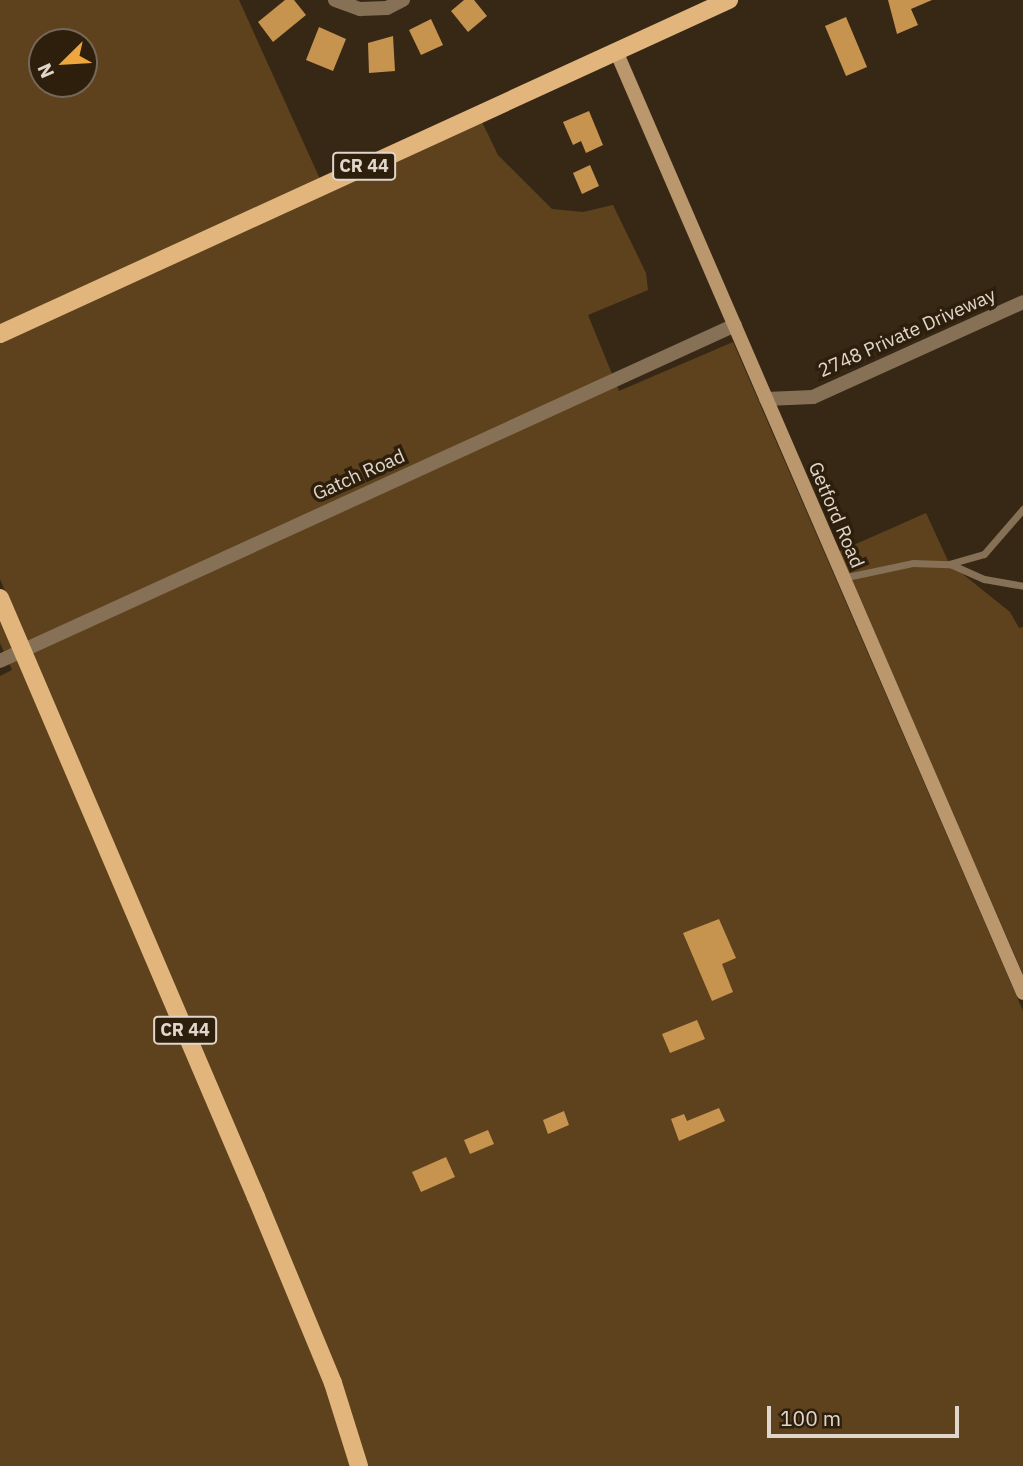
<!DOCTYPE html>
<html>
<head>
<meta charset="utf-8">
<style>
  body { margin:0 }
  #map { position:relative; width:1023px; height:1466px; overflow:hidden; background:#372815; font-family:"IBM Plex Sans",sans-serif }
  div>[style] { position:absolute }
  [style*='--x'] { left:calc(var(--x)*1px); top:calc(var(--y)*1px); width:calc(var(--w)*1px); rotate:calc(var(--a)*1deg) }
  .green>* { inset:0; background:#5e421d }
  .building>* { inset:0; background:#c79450 }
  .lane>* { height:7px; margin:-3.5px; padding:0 3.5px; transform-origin:3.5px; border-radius:3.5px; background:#867056 }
  .street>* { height:14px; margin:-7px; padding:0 7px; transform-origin:7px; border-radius:7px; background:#867056 }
  .secondary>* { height:14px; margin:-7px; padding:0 7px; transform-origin:7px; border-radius:7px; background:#ba976c }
  .primary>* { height:18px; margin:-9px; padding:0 9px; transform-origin:9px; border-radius:9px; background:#e2b57d }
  span { translate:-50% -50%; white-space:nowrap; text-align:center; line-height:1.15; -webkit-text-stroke:7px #2d1f0c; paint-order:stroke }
  .shield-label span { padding:2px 5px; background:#2d1f0c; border:2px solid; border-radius:5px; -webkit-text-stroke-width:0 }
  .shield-label { font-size:18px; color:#e0d6cb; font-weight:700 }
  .street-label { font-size:19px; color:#e0d6cb }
  .north { position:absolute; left:28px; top:28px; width:70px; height:70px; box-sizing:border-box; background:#2d1f0c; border:2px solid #756858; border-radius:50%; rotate:246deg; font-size:19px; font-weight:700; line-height:28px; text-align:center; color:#e0d6cb }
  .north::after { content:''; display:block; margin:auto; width:24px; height:32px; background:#f0a63e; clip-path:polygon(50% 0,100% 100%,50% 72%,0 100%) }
  .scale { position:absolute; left:767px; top:1406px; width:192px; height:32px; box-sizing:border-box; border:4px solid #e0d6cb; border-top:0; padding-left:9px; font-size:21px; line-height:24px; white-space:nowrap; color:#e0d6cb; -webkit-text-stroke:5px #2d1f0c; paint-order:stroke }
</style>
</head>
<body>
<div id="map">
  <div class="green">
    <i style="clip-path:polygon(evenodd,0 0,239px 0,320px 179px,0 326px,0 0,42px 42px,84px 42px,84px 84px,42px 84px,42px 42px)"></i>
    <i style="clip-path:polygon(481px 120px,498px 155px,552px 209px,583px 212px,613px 205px,646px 273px,648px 290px,588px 315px,619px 391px,733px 342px,1023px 1011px,1023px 1466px,367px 1466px,263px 1194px,0 579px,0 341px)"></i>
    <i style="clip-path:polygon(926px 513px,949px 563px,1010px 612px,1019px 628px,1023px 627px,1023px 974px,838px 552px)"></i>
    <i style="clip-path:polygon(0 617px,250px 1200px,326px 1386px,351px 1466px,0 1466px,0 676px,12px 670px,0 643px)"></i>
  </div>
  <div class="building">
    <i style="clip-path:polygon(285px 0,294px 0,306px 15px,273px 42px,258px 22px)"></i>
    <i style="clip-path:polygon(464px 0,474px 0,487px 16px,468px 32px,451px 11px)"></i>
    <i style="clip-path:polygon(888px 0,932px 0,911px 9px,918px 25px,897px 34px)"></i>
    <i style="clip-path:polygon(846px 17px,867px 67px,846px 76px,825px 26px)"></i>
    <i style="clip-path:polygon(431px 19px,443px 45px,421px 55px,409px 30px)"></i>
    <i style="clip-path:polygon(319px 27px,346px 39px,333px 71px,306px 60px)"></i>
    <i style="clip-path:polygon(393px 36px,395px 71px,369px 73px,368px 43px)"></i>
    <i style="clip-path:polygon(589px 111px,603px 145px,586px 153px,581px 141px,573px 145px,563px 122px)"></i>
    <i style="clip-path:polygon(590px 165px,599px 186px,582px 194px,573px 173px)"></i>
    <i style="clip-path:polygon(719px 919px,736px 958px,722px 964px,733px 992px,712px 1001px,683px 933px)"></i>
    <i style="clip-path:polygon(697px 1020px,705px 1039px,670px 1053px,662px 1034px)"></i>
    <i style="clip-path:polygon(719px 1108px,725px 1121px,679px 1141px,671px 1119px,684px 1114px,687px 1121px)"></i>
    <i style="clip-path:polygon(564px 1111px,569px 1125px,548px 1134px,543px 1120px)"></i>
    <i style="clip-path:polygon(488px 1130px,494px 1144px,470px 1154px,464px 1140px)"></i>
    <i style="clip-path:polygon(446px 1157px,455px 1177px,421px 1192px,412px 1172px)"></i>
  </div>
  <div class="lane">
    <i style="--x:950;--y:564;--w:37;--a:24"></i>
    <i style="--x:984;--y:579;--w:40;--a:10"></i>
    <i style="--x:842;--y:578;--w:73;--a:-11.9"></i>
    <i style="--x:913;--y:563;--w:36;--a:2"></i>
    <i style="--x:949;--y:564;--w:36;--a:-16"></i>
    <i style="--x:984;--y:554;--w:60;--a:-49.1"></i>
  </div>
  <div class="street">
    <i style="--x:335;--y:0;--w:27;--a:20"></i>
    <i style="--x:360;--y:9;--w:27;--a:-2"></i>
    <i style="--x:387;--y:8;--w:18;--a:-27"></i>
    <i style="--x:766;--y:399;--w:47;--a:-2.4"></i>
    <i style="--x:813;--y:397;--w:230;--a:-24.3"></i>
    <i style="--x:0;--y:661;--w:808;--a:-24.57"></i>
  </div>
  <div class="secondary">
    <i style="--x:616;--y:51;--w:1026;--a:66.63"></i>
  </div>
  <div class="primary">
    <i style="--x:0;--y:334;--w:802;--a:-24.62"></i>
    <i style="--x:0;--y:598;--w:651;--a:66.86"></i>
    <i style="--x:256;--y:1197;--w:201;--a:67.5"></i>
    <i style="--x:333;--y:1383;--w:87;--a:72.6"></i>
  </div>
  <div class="shield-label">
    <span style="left:364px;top:166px">CR 44</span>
    <span style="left:185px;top:1030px">CR 44</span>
  </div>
  <div class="street-label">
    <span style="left:907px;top:333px;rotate:-24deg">2748 Private Driveway</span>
    <span style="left:359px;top:475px;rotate:-24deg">Gatch Road</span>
    <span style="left:836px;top:515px;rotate:67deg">Getford Road</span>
  </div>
  <div class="north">N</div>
  <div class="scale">100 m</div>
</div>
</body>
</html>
